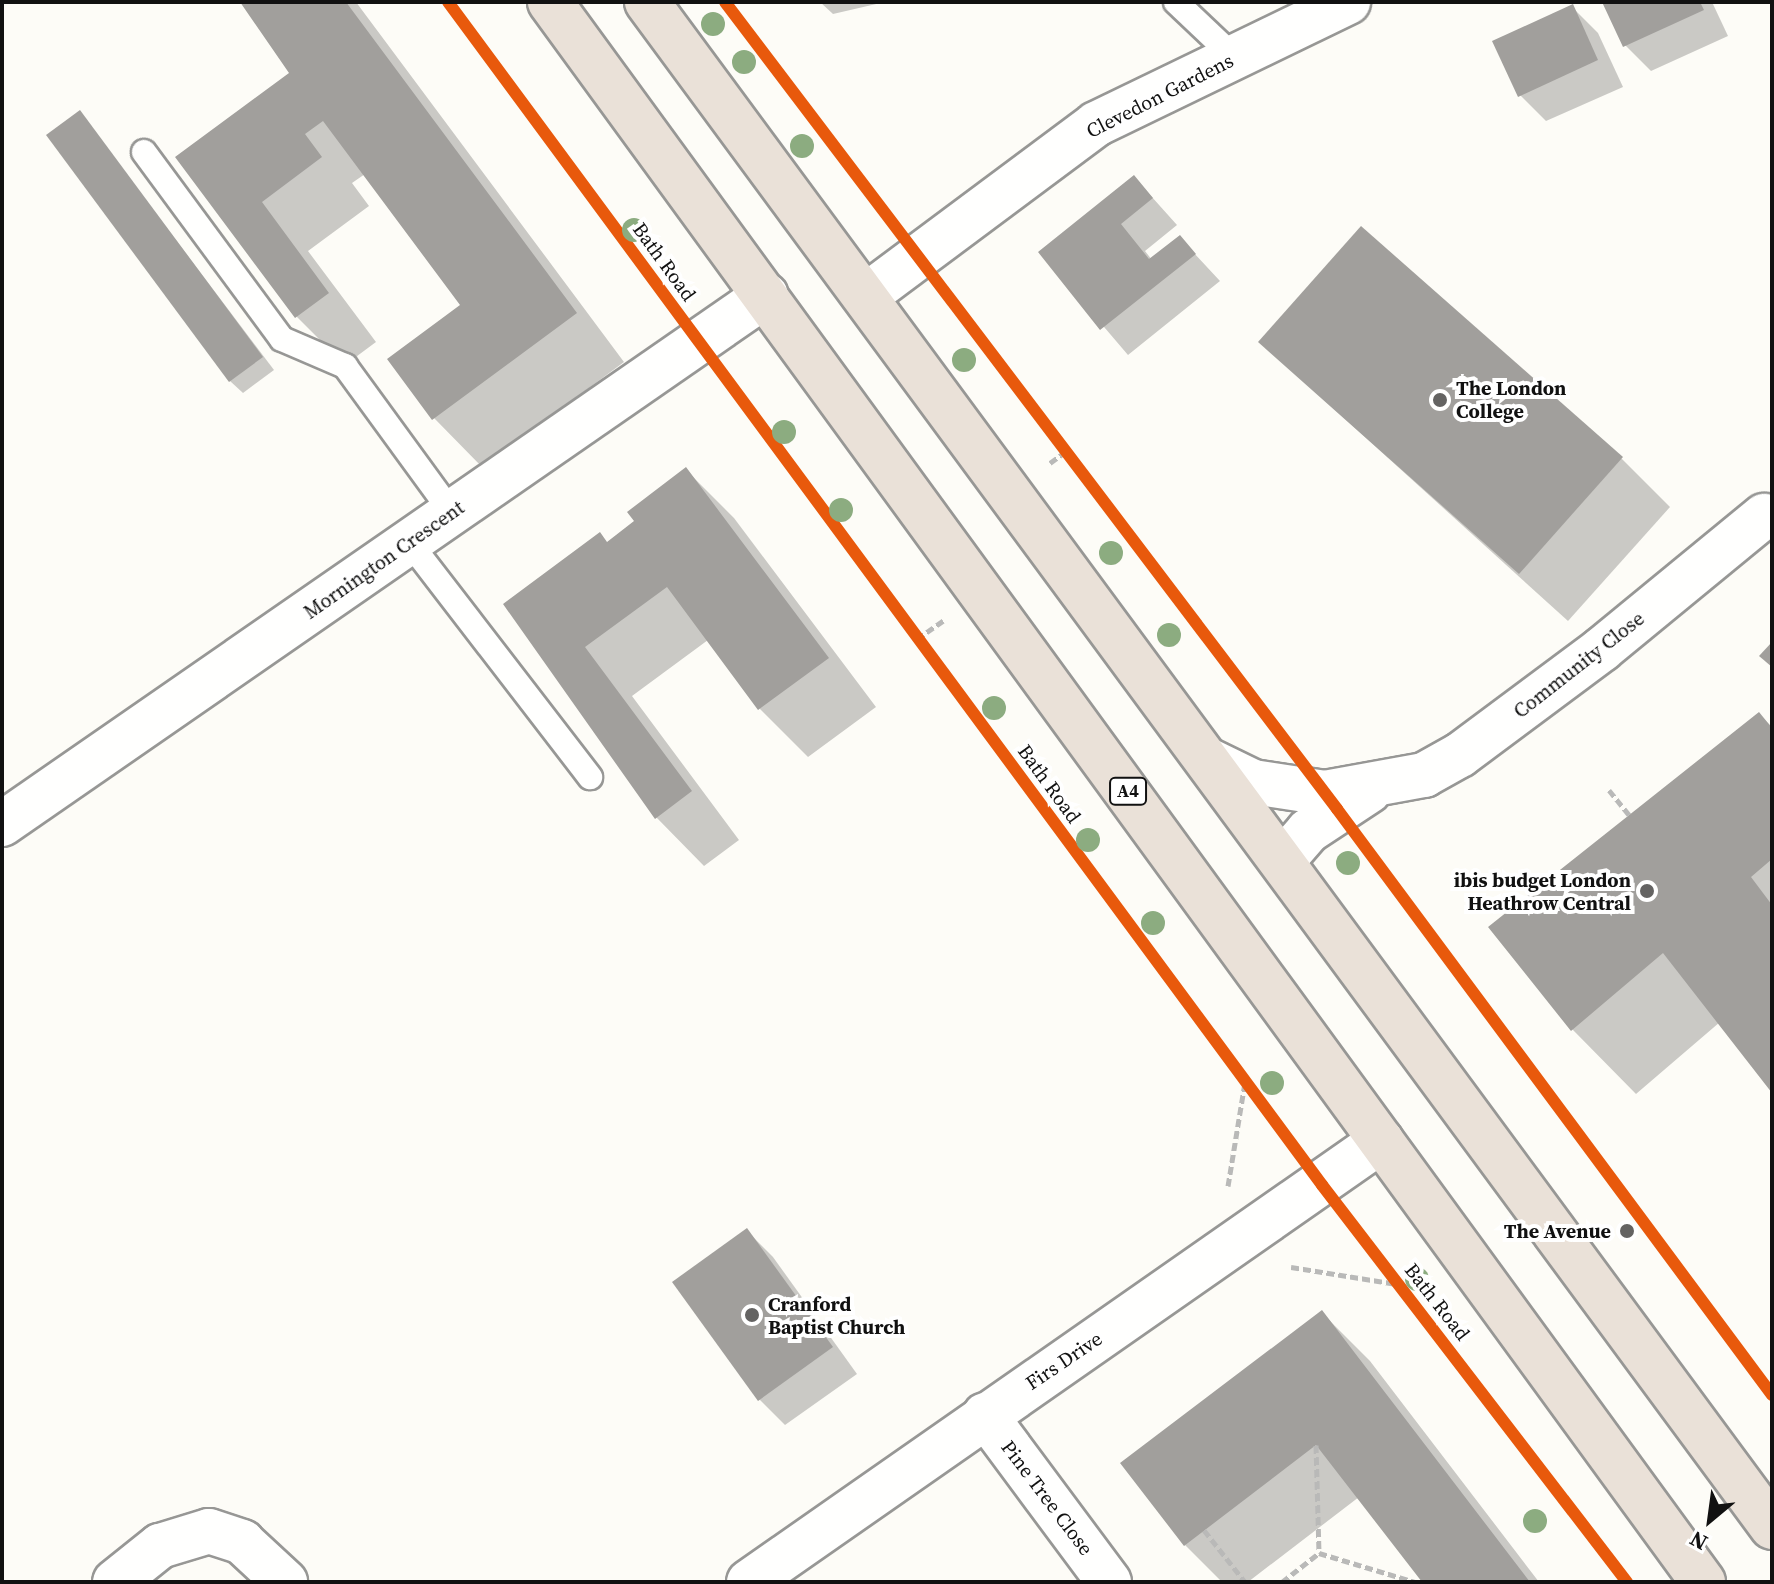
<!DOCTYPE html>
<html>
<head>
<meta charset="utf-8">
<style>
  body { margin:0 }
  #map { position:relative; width:1774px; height:1584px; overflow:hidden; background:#fdfcf7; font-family:"Source Serif 4",serif }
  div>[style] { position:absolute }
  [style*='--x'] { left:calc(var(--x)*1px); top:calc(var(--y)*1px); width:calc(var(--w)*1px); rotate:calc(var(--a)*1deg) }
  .shadow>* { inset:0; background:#0003 }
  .building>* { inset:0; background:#a19f9c }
  .path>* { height:5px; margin-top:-2.5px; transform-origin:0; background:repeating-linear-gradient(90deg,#b9b9b8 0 8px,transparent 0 12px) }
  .roads { filter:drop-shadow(2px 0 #979795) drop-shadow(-2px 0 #979795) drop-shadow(0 2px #979795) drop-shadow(0 -2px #979795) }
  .lane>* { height:24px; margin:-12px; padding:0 12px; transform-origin:12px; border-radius:12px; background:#fffffe }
  .street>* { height:44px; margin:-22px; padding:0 22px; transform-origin:22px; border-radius:22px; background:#fffffe }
  .highway>* { height:44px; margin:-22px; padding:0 22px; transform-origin:22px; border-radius:22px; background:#eae1d8 }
  .cycleway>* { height:12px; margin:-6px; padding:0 6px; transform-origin:6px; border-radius:6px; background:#e8590c }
  .trees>* { width:24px; height:24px; margin:-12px; border-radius:50%; background:#8cac80 }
  .dots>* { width:22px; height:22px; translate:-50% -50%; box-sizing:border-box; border:4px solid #fff; border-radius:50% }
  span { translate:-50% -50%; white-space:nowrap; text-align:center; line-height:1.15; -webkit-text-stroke:8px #fff; paint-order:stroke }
  .shield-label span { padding:2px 6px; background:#fff; border:2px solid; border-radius:6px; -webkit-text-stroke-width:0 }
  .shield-label { font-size:18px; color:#111; font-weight:700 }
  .street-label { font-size:20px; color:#111 }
  .poi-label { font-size:20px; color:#111; font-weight:700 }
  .left { translate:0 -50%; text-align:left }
  .right { translate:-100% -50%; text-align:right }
  .frame { position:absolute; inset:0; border:4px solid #111; pointer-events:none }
  .north { position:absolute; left:1670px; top:1480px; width:80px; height:80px; -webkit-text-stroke:6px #fff; paint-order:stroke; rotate:209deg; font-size:22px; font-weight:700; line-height:32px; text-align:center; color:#111 }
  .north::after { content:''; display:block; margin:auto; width:28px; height:36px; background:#111; clip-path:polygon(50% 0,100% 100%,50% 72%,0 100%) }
</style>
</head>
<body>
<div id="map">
  <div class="shadow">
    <i style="clip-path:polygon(243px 2px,356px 2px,624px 362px,482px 467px,434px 418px,463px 306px,365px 174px,352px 183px,369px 206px,308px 251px,376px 342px,345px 365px,297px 317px,178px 157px,292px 73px)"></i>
    <i style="clip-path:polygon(820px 2px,885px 2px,833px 14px)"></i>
    <i style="clip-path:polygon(1605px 2px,1712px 2px,1728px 36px,1651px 71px,1625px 45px)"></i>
    <i style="clip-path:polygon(1572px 7px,1598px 33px,1623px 87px,1546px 121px,1520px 95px)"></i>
    <i style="clip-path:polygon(80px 113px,274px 370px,243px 393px,230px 381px)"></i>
    <i style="clip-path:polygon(1134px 177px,1177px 225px,1145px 251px,1152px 260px,1180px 238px,1220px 281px,1128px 355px,1040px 252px)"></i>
    <i style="clip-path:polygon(1260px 342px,1622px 459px,1670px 507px,1568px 621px)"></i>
    <i style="clip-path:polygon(686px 470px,734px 518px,876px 707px,808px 757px,760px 709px,708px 640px,632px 696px,739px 840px,704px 866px,656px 817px,505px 604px,608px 544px,637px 522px)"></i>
    <i style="clip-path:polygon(1759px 714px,1772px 727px,1772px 1090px,1720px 1022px,1636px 1094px,1573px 1030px,1491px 927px)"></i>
    <i style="clip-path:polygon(747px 1231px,773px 1257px,857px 1374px,785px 1425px,759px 1399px)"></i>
    <i style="clip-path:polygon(1322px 1313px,1370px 1361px,1539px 1582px,1424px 1582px,1359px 1497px,1248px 1582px,1222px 1582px,1185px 1545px)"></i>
  </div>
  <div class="building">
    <i style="clip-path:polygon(240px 2px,346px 2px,577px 313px,432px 420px,387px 359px,460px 305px,323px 121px,305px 134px,322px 157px,262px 202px,329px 293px,295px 318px,175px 157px,289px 73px)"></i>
    <i style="clip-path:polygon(1602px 2px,1700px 2px,1704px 10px,1623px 47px)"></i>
    <i style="clip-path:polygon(1573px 4px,1598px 60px,1518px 97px,1492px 41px)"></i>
    <i style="clip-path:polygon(80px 110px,263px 357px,229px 382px,46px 135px)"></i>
    <i style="clip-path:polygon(1134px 175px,1153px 198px,1121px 224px,1149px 259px,1180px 235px,1196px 254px,1100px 330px,1038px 252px)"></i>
    <i style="clip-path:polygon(1361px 226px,1623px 457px,1519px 574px,1258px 342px)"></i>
    <i style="clip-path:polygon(686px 467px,829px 658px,758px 710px,667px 587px,585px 647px,692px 791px,655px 819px,503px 604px,600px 532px,607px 542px,634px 521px,627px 512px)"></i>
    <i style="clip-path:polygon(1772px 642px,1772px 667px,1759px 656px)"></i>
    <i style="clip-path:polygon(1759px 712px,1772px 728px,1772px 859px,1751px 877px,1772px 905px,1772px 1093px,1663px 953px,1571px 1031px,1488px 927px)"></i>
    <i style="clip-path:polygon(747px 1228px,833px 1347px,758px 1401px,672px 1282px)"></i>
    <i style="clip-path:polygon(1322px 1310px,1530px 1582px,1422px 1582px,1316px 1445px,1184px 1546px,1120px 1463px)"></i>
  </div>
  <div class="path">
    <i style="--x:1050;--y:463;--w:17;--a:-36"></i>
    <i style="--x:917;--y:639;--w:32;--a:-35"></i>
    <i style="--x:1609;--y:790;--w:32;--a:51"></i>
    <i style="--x:1228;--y:1186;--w:105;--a:-80.7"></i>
    <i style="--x:1291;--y:1267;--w:107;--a:9.1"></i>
    <i style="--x:1316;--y:1445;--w:108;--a:88.4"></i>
    <i style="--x:1319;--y:1553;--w:100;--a:16.8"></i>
    <i style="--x:1204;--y:1530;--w:66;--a:51.7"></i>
    <i style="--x:1282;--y:1582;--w:47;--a:-38.1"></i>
  </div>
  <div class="roads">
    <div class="lane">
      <i style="--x:1176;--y:2;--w:80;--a:43.5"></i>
      <i style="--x:144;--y:152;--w:232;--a:53.6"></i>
      <i style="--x:282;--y:339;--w:69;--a:23.2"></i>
      <i style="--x:345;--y:366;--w:182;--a:53.9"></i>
      <i style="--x:409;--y:542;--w:297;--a:52.4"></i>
    </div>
    <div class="street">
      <i style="--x:867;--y:295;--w:286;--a:-36.7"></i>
      <i style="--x:1096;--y:124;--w:280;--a:-25.8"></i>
      <i style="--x:1210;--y:761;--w:48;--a:26"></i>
      <i style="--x:1253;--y:782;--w:73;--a:8.7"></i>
      <i style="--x:1325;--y:793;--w:101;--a:-10.3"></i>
      <i style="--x:1424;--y:775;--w:41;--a:-29.1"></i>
      <i style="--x:1460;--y:755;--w:177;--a:-36.7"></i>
      <i style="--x:1602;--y:649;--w:210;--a:-39.4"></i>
      <i style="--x:2;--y:824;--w:929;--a:-34.7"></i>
      <i style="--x:1283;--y:860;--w:38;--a:-49"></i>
      <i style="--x:1308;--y:831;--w:73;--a:-33.3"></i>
      <i style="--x:985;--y:1415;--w:208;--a:53.4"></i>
      <i style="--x:115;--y:1582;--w:58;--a:-38.7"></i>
      <i style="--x:160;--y:1546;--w:51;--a:-17"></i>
      <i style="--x:209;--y:1531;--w:35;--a:18"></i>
      <i style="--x:242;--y:1542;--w:59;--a:42.9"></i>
      <i style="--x:749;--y:1582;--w:771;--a:-34.91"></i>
    </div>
    <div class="highway">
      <i style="--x:550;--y:2;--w:1956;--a:53.88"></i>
      <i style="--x:647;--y:2;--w:1895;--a:53.58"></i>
    </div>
  </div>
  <div class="cycleway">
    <i style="--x:448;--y:2;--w:1471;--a:53.54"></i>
    <i style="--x:1322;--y:1185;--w:501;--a:52.47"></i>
    <i style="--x:725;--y:2;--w:1013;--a:52.82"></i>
    <i style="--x:1337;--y:809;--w:730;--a:53.41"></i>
  </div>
  <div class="trees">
    <i style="left:713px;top:24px"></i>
    <i style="left:744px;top:62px"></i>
    <i style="left:802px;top:146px"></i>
    <i style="left:634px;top:230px"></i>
    <i style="left:964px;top:360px"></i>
    <i style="left:784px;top:432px"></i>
    <i style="left:841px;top:510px"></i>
    <i style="left:1111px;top:553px"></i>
    <i style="left:1169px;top:635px"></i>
    <i style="left:994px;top:708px"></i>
    <i style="left:1088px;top:840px"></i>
    <i style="left:1348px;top:863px"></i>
    <i style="left:1153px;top:923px"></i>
    <i style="left:1272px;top:1083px"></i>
    <i style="left:1417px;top:1279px"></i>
    <i style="left:1535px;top:1521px"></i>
  </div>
  <div class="dots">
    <i style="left:1440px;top:400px;background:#646362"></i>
    <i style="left:1647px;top:891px;background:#646362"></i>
    <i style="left:1627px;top:1231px;background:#646362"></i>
    <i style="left:752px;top:1315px;background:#646362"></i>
  </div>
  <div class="shield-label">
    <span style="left:1128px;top:791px">A4</span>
  </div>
  <div class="street-label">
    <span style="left:1160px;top:96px;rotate:-27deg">Clevedon Gardens</span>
    <span style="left:664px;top:262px;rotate:54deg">Bath Road</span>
    <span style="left:384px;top:560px;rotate:-35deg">Mornington Crescent</span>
    <span style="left:1579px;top:665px;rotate:-38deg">Community Close</span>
    <span style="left:1049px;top:784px;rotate:54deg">Bath Road</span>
    <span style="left:1437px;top:1302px;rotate:52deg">Bath Road</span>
    <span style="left:1064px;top:1361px;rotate:-34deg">Firs Drive</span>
    <span style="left:1047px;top:1498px;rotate:53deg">Pine Tree Close</span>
  </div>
  <div class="poi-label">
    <span class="left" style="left:1456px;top:400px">The London<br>College</span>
    <span class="right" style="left:1631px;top:892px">ibis budget London<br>Heathrow Central</span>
    <span class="right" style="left:1611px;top:1231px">The Avenue</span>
    <span class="left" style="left:768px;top:1316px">Cranford<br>Baptist Church</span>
  </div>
  <div class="frame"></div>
  <div class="north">N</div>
</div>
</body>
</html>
